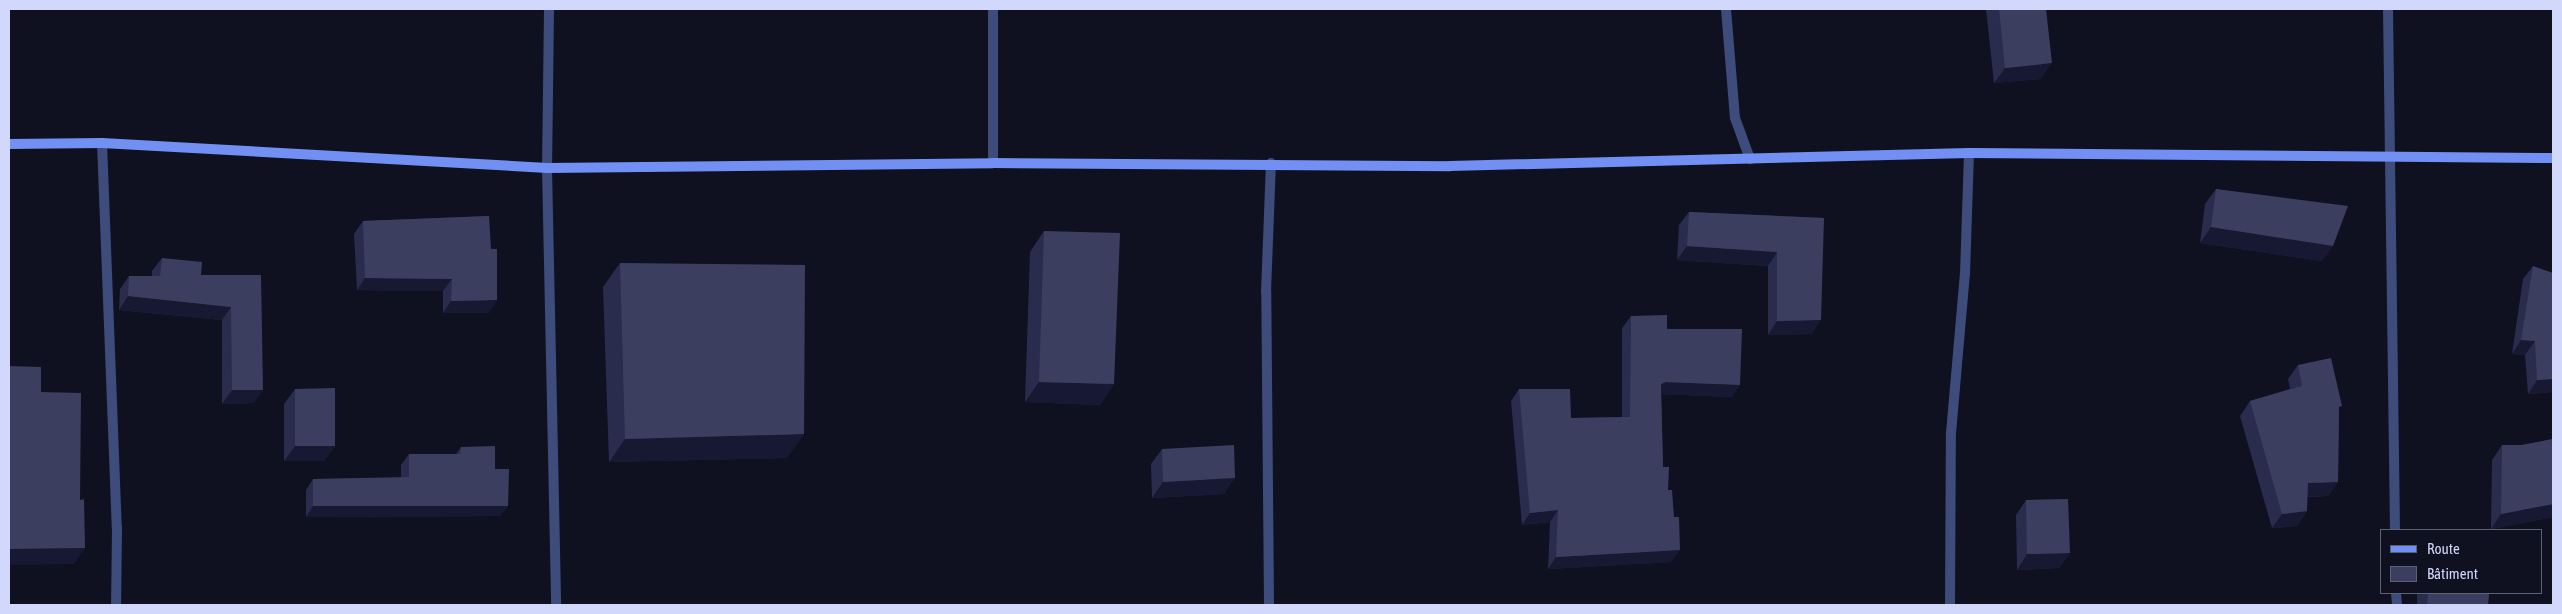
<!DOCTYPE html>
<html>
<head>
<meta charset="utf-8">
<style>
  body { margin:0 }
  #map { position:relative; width:2562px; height:614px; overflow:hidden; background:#0f1120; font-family:"Asap Condensed",sans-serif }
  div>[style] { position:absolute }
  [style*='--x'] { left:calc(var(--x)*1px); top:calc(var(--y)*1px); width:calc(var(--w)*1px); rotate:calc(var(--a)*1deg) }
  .street>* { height:10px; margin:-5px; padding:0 5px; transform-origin:5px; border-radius:5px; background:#3e4c7b }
  .secondary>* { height:10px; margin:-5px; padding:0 5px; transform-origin:5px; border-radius:5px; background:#7290f3 }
  .wall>* { inset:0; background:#2a2c4d }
  .shaded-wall>* { inset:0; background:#171933 }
  .building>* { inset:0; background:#3c3e60 }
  span { translate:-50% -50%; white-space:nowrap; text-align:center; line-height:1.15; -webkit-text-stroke:4.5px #0f1120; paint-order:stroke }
  .frame { position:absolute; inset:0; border:10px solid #d2d8fb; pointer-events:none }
  .legend { position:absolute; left:2380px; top:529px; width:162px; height:65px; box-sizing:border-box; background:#0f1120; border:1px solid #5d6178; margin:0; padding:6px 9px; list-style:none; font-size:15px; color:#d2d8fb }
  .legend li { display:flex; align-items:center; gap:10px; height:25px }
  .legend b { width:25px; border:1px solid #5d6178 }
</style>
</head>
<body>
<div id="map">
  <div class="street">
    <i style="--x:549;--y:9;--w:159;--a:90.7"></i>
    <i style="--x:547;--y:168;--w:437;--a:88.8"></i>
    <i style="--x:993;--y:9;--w:154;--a:90"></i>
    <i style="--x:1726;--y:9;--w:109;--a:85.3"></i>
    <i style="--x:1735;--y:118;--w:44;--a:69.9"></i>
    <i style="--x:2388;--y:9;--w:521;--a:89.23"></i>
    <i style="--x:102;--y:143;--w:385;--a:87.8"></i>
    <i style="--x:117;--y:528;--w:77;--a:90.7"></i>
    <i style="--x:2396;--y:593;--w:12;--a:85"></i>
    <i style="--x:1269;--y:605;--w:313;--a:-90.5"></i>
    <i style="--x:1266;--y:292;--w:129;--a:-87.8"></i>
    <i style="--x:1950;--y:605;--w:172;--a:-89.7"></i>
    <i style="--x:1951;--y:433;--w:160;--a:-85"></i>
    <i style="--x:1965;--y:274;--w:121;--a:-88.1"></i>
  </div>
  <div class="secondary">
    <i style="--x:9;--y:144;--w:93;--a:-0.6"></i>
    <i style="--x:102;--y:143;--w:446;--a:3.2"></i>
    <i style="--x:547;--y:168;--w:446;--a:-0.6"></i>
    <i style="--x:993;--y:163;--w:457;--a:0.4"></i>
    <i style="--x:1450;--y:166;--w:519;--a:-1.43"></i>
    <i style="--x:1969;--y:153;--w:584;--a:0.49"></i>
  </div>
  <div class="wall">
    <i style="clip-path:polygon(1986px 9px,2046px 9px,2041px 79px,1994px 83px)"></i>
    <i style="clip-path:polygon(2216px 189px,2322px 261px,2200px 243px,2205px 204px)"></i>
    <i style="clip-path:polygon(1689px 212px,1824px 218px,1812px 334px,1768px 335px,1768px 266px,1677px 260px,1679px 225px)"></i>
    <i style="clip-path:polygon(489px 216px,489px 313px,443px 313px,443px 291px,357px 290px,354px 234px,363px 221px)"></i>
    <i style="clip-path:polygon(1044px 231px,1114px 384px,1100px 405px,1025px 402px,1030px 252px)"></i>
    <i style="clip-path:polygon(162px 258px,201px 275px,261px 275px,254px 403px,222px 404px,222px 320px,119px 310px,120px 289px,129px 276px,152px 276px,152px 271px)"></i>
    <i style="clip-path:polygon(620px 263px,804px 434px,787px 458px,609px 462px,603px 287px)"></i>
    <i style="clip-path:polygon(2533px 266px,2553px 392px,2528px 394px,2525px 355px,2512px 354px,2523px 279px)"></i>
    <i style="clip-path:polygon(1631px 316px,1667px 329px,1732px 397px,1661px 394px,1663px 467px,1668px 490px,1671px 562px,1548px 569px,1550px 522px,1522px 525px,1511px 401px,1519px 389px,1571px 418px,1622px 417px,1622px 328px)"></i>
    <i style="clip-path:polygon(2298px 365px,2339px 411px,2338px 482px,2328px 496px,2307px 497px,2307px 511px,2297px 526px,2272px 528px,2240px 416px,2250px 401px,2290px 389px,2288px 379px)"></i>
    <i style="clip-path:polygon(295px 389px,335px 446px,324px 461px,284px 461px,284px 404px)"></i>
    <i style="clip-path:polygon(2553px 439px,2553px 517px,2491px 529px,2492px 460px,2502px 445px,2522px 445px)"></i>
    <i style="clip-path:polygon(461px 447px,495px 469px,508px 506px,500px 516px,306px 517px,306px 490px,313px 479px,401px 478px,401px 465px,409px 454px,456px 454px)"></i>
    <i style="clip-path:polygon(1162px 449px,1224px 494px,1152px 498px,1151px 464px)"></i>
    <i style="clip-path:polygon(2026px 500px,2070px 553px,2059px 568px,2017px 570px,2016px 515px)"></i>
    <i style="clip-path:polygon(2417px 593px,2489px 593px,2488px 605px,2417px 605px)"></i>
  </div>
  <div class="shaded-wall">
    <i style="clip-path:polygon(2052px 63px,2041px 79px,1994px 83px,2005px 68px)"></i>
    <i style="clip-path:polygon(2211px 227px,2333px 246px,2322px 261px,2200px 243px)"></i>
    <i style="clip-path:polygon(1687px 246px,1777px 252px,1768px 266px,1677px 260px)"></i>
    <i style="clip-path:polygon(365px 278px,452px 279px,443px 291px,357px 290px)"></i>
    <i style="clip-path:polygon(128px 296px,231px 307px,222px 320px,119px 310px)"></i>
    <i style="clip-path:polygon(497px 300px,489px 313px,443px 313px,451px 301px)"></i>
    <i style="clip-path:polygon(1821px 320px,1812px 334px,1768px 335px,1777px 321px)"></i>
    <i style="clip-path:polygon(2521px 340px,2535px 341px,2525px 355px,2512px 354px)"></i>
    <i style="clip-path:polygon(2553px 379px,2553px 392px,2528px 394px,2537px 380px)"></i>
    <i style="clip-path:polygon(1039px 382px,1114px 384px,1100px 405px,1025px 402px)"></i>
    <i style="clip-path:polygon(1666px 382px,1740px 385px,1732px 397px,1658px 394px,1661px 384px)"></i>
    <i style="clip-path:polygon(232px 390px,263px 390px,254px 403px,222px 404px)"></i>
    <i style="clip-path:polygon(804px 434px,787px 458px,609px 462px,625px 439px)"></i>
    <i style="clip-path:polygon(295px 446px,335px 446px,324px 461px,284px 461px)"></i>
    <i style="clip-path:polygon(1235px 478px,1224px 494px,1152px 498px,1163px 482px)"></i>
    <i style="clip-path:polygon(2338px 482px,2328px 496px,2298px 497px,2308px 483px)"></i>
    <i style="clip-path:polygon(2553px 504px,2553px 517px,2491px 529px,2501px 514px)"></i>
    <i style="clip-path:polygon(313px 506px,508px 506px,500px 516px,306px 517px)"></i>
    <i style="clip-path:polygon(1558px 510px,1550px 522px,1522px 525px,1530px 513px)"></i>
    <i style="clip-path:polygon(2307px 511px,2297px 526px,2272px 528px,2282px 514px)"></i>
    <i style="clip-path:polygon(85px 548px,74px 564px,9px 565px,9px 549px)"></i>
    <i style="clip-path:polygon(1680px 550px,1671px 562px,1548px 569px,1556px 557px)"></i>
    <i style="clip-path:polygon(2070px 553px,2059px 568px,2017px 570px,2027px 554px)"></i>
  </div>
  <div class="building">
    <i style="clip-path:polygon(1999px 9px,2046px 9px,2052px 63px,2005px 68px)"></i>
    <i style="clip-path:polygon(2216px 189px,2348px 206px,2333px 246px,2211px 227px)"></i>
    <i style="clip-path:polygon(1689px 212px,1824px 218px,1821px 320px,1777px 321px,1777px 252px,1687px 246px)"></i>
    <i style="clip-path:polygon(489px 216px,491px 249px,497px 249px,497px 300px,451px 301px,452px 279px,365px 278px,363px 221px)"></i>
    <i style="clip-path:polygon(1044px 231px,1120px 233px,1114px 384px,1039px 382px)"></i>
    <i style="clip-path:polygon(162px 258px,202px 262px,201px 275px,261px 275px,263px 390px,232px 390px,231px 307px,128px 296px,129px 276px,160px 276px)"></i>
    <i style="clip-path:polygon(620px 263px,805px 265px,804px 434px,625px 439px)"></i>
    <i style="clip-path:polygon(2533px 266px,2553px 273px,2553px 379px,2537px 380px,2535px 341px,2521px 340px)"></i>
    <i style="clip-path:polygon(1667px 315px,1667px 329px,1742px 329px,1740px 385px,1666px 382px,1661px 384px,1663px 467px,1669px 467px,1668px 490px,1672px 490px,1674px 517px,1679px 517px,1680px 550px,1556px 557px,1558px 510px,1530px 513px,1519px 389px,1570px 389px,1571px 418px,1630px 417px,1631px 316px)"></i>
    <i style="clip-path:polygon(2331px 358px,2342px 406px,2339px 407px,2338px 482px,2308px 483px,2307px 511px,2282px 514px,2250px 401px,2302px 386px,2298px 365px)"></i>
    <i style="clip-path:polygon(9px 366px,41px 367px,41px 392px,81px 393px,80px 500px,84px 499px,85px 548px,9px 549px)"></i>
    <i style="clip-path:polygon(335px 388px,335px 446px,295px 446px,295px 389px)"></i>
    <i style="clip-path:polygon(2553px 439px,2553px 504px,2501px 514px,2502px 445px,2522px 445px)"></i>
    <i style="clip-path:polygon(1234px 445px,1235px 478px,1163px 482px,1162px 449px)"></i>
    <i style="clip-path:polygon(495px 446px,495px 469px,509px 469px,508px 506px,313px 506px,313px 479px,409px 477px,409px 454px,460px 454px,461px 447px)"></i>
    <i style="clip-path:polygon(2068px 499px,2070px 553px,2027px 554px,2026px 500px)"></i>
    <i style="clip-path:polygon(2428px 593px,2489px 593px,2488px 605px,2427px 605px)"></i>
  </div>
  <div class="frame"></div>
  <ul class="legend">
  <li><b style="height:6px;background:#7290f3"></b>Route</li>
  <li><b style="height:14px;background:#3c3e60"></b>Bâtiment</li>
  </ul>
</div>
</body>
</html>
